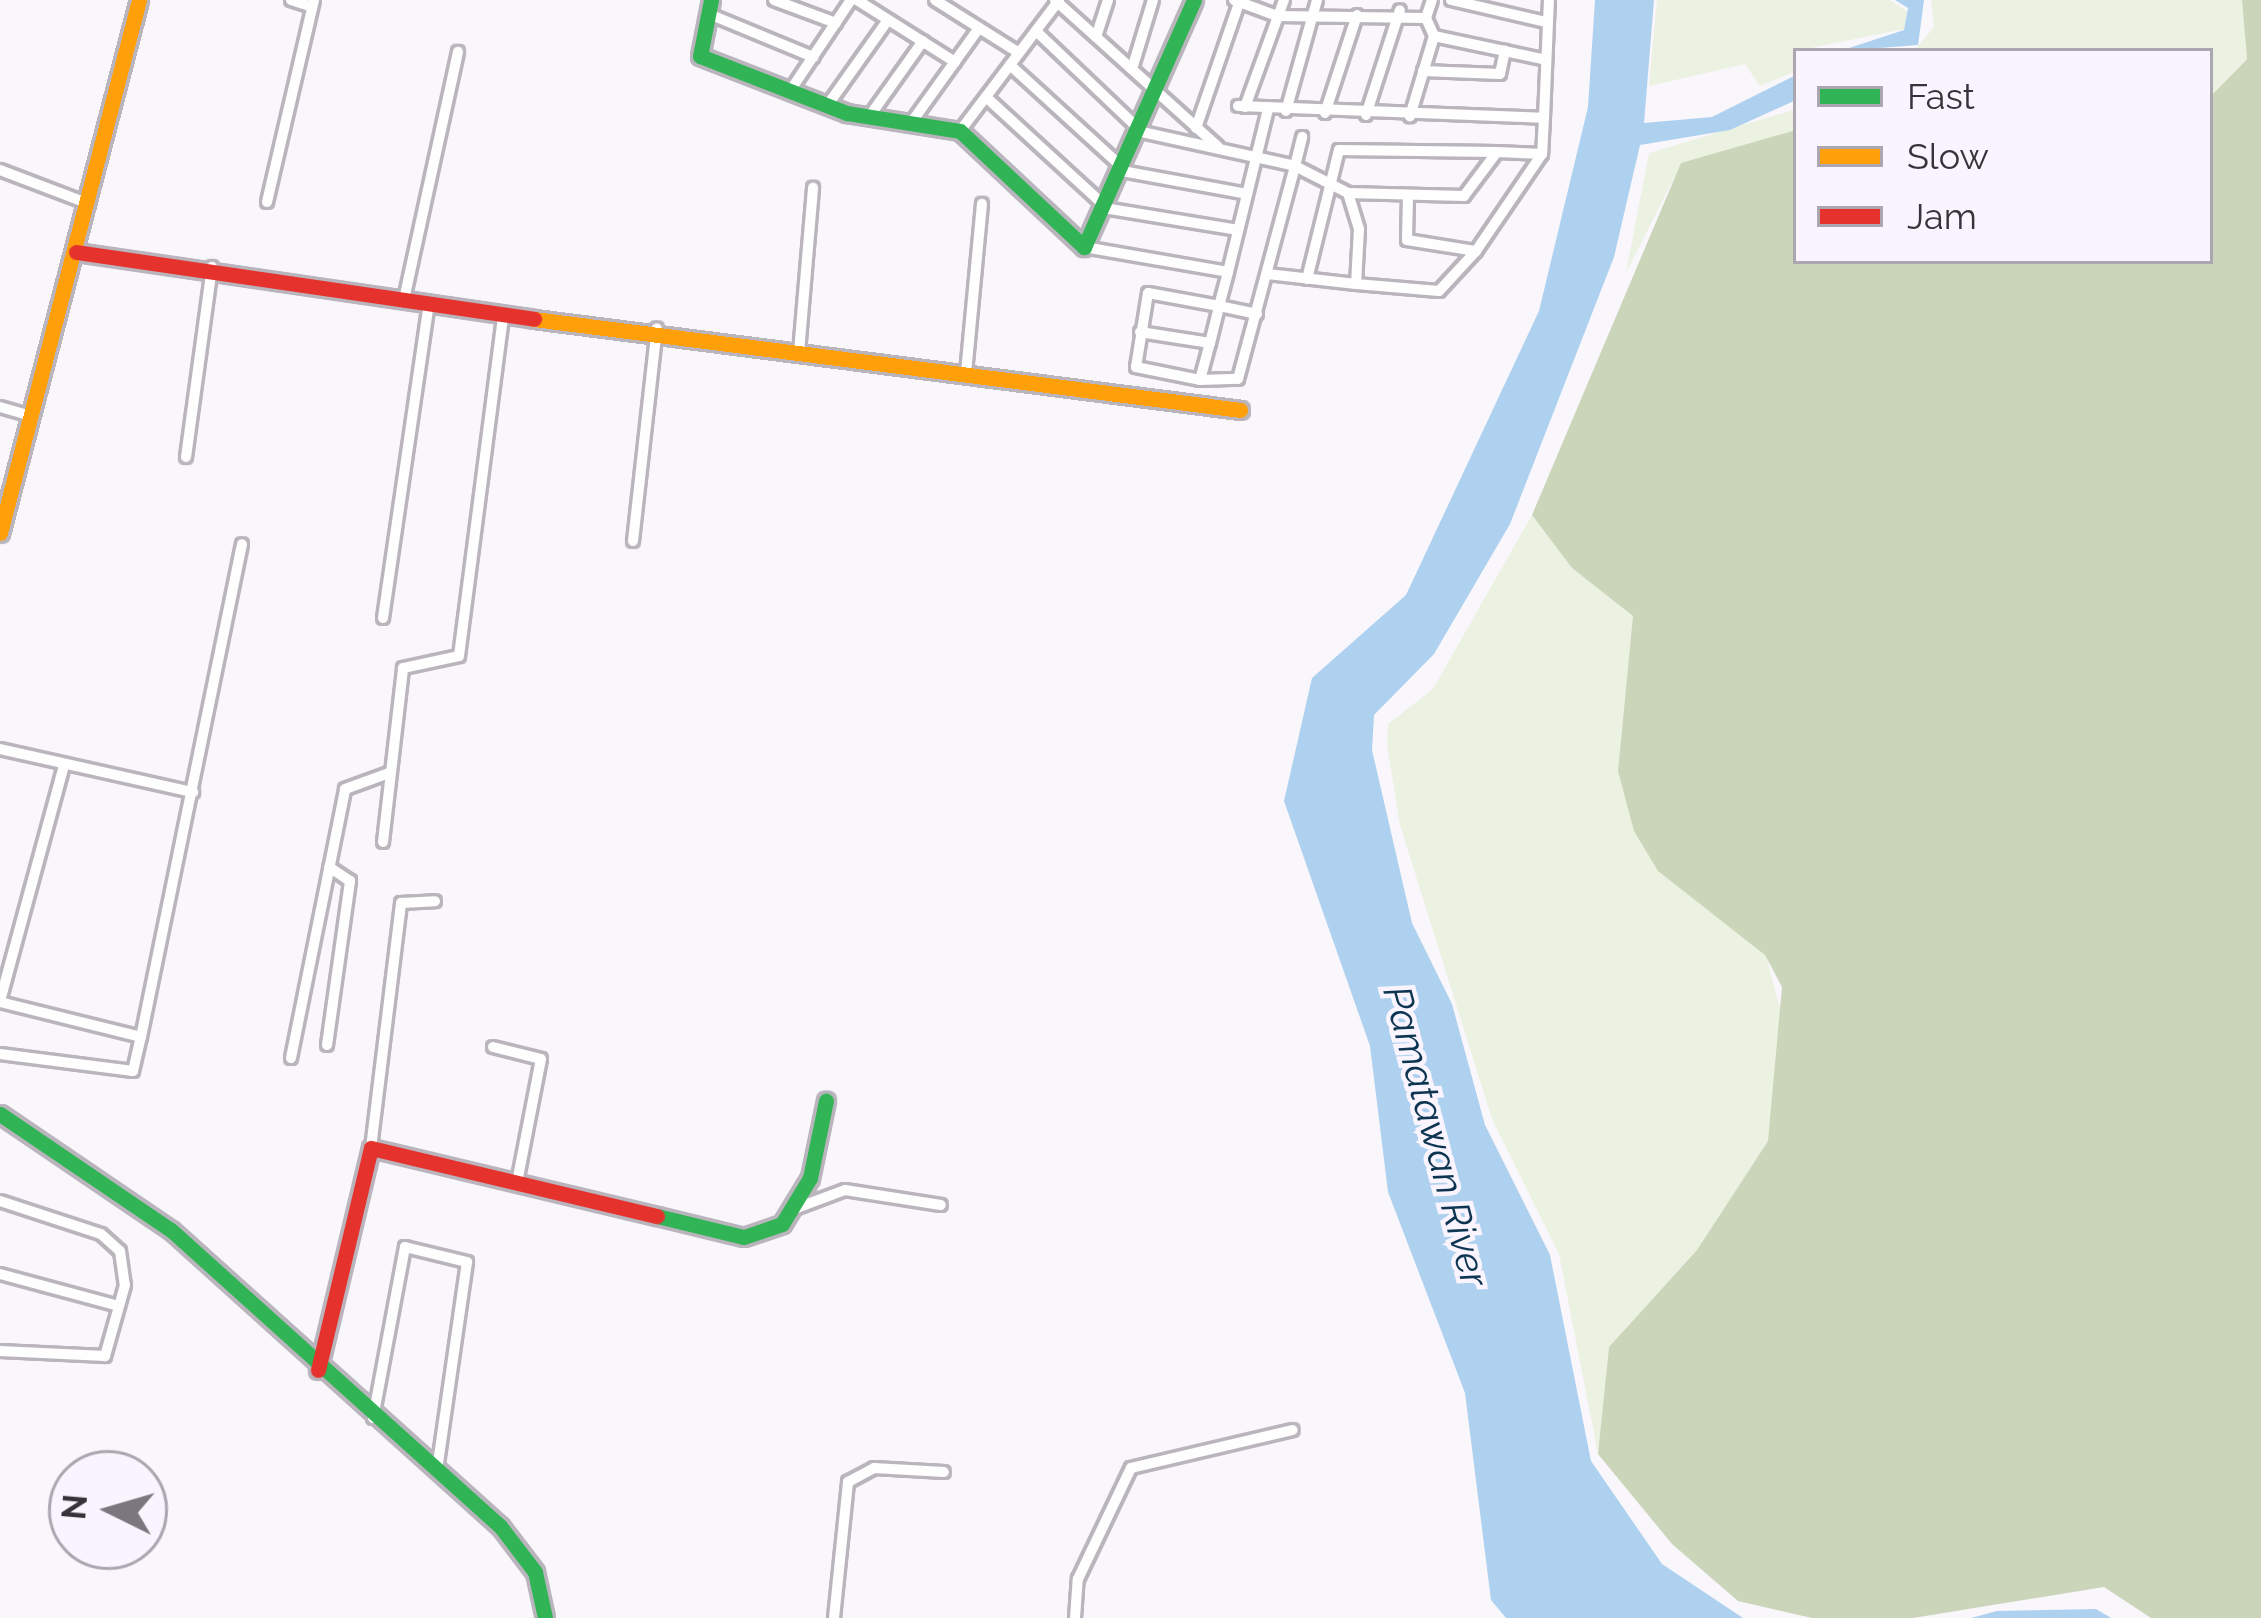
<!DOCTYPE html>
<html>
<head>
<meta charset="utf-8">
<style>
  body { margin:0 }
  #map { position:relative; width:2261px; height:1618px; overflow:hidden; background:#f9f6fc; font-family:Raleway,sans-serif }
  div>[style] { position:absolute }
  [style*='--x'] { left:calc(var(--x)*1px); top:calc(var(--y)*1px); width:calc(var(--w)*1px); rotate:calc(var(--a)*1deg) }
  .green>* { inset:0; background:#ebf2e1 }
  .forest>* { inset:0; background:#cad5b9 }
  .water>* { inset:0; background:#aed1ef }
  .roads { filter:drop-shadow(3px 0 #bab5bd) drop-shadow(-3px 0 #bab5bd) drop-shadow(0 3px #bab5bd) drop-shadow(0 -3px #bab5bd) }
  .street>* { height:10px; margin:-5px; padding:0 5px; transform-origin:5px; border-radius:5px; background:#fefeff }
  .fast>* { height:15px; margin:-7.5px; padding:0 7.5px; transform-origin:7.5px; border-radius:7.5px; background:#30b455 }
  .slow>* { height:15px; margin:-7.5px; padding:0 7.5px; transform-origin:7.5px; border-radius:7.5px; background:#ff9f0a }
  .jam>* { height:15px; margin:-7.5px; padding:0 7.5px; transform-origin:7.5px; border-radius:7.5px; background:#e5322d }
  span { translate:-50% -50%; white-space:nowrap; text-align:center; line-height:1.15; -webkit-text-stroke:9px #faf4fe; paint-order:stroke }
  .water-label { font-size:39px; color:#0d3551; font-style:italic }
  .legend { position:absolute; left:1793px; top:48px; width:420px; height:216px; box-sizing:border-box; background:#faf4fe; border:3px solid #aca6b0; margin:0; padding:15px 21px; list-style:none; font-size:36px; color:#38323b }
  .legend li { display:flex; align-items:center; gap:24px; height:60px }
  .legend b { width:60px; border:3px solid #aca6b0 }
  .north { position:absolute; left:48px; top:1450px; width:120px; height:120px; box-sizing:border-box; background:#faf4fe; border:3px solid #aca6b0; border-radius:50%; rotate:275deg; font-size:33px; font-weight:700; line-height:48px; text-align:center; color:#38323b }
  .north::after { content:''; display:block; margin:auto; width:42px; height:54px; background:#7c777f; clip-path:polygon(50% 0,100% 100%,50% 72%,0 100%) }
</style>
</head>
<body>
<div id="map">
  <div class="green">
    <i style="clip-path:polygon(1657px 0,1890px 0,1908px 12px,1904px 29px,1796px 51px,1796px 71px,1760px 86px,1745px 64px,1649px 86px)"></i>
    <i style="clip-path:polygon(1931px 0,2242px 0,2247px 58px,2210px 97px,2210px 51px,1914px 51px,1934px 27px)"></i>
    <i style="clip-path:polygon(1796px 109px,1796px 130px,1681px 164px,1626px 273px,1649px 153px)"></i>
    <i style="clip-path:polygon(1532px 515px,1572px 568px,1633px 616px,1618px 771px,1766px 955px,1786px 1032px,1768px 1141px,1697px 1250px,1609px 1347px,1598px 1454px,1559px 1254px,1492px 1119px,1400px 825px,1387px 745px,1388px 724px,1433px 689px)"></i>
  </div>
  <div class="forest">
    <i style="clip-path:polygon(2242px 0,2261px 0,2261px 1618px,2151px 1618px,2104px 1587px,1913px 1618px,1812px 1618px,1738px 1601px,1672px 1544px,1598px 1454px,1609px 1347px,1697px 1250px,1768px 1141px,1782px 987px,1765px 955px,1658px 871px,1634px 831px,1618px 771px,1633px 616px,1572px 568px,1532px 515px,1681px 163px,1796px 130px,1796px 261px,2210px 261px,2210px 97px,2247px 59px)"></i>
  </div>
  <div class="water">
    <i style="clip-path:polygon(1595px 0,1654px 0,1644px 123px,1712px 117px,1796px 75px,1796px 100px,1730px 130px,1640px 145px,1614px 257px,1510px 524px,1434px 654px,1374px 715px,1372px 750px,1412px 923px,1452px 1004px,1485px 1125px,1550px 1255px,1591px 1461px,1662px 1564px,1743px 1618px,1506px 1618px,1491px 1600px,1465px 1393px,1388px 1192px,1370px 1046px,1284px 801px,1312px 678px,1406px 595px,1539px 311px,1588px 107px)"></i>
    <i style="clip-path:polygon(1895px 0,1924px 0,1918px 45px,1840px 51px,1904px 30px,1908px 8px)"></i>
    <i style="clip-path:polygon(2096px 1609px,2111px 1618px,1971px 1618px,1997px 1611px)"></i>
  </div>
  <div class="roads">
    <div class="street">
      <i style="--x:291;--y:0;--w:22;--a:18"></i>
      <i style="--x:774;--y:0;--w:66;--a:20.4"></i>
      <i style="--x:857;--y:0;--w:116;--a:32.3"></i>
      <i style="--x:935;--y:0;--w:99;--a:32.2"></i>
      <i style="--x:1055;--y:0;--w:219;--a:42"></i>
      <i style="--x:1234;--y:0;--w:46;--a:20.4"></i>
      <i style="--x:1277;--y:16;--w:149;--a:0.8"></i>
      <i style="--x:1426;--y:18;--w:20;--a:66"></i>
      <i style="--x:1434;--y:36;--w:84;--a:106.7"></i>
      <i style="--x:1451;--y:0;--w:98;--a:13"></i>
      <i style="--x:709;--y:14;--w:113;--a:22.5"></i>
      <i style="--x:1426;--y:18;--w:19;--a:-72"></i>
      <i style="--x:1036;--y:31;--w:146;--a:43.6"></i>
      <i style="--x:1142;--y:132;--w:157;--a:12.5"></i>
      <i style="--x:1295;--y:166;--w:30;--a:-76"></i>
      <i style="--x:1434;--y:36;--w:110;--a:12"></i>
      <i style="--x:1096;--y:37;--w:39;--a:-72"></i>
      <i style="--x:1010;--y:65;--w:153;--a:42.3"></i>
      <i style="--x:1132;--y:69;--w:72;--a:-73.1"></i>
      <i style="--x:1423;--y:71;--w:77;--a:2.2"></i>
      <i style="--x:1500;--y:74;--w:24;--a:-78"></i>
      <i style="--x:790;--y:91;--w:110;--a:-56.2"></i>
      <i style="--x:986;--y:97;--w:161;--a:42.5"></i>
      <i style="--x:827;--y:106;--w:105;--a:-54.7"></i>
      <i style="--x:1238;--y:106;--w:306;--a:2.2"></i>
      <i style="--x:1544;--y:118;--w:36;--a:93"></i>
      <i style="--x:1245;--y:107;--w:114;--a:-70"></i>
      <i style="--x:1286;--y:111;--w:115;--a:-74.4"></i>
      <i style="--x:1325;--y:113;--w:103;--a:-71.9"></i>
      <i style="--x:1366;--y:115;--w:110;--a:-72.1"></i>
      <i style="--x:869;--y:117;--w:93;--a:-54.6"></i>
      <i style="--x:1544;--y:118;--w:118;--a:-87.6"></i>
      <i style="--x:911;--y:123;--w:117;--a:-54.4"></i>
      <i style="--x:1196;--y:128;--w:135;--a:-71"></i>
      <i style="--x:960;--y:131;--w:164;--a:-52.9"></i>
      <i style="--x:0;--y:170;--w:93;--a:20.8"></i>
      <i style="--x:1122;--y:171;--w:127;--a:10.4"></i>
      <i style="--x:1408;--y:195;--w:45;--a:91.3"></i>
      <i style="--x:1407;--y:240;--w:70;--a:9.1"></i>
      <i style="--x:1476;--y:251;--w:117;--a:-55.8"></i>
      <i style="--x:1542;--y:154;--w:45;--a:-177.5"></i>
      <i style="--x:267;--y:202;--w:207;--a:-76.9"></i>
      <i style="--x:1104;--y:208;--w:136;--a:9.3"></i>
      <i style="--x:1084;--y:247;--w:146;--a:9.8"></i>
      <i style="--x:1307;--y:279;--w:133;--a:-76.1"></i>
      <i style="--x:1339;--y:150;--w:158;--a:0.7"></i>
      <i style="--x:1497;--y:152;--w:55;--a:126.9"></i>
      <i style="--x:1464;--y:196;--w:116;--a:-178.5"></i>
      <i style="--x:1356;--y:284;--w:83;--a:4.8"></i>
      <i style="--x:1439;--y:291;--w:54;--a:-47.2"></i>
      <i style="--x:405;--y:295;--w:249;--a:-77.7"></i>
      <i style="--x:1257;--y:314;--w:39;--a:-168"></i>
      <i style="--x:1219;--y:306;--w:72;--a:-169.6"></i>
      <i style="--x:1148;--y:293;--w:75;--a:99.2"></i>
      <i style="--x:1136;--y:367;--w:65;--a:11.5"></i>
      <i style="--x:1200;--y:380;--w:38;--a:-75"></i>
      <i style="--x:1210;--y:343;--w:38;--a:-76"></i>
      <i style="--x:1219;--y:306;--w:35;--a:-75"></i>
      <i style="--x:1228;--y:272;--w:168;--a:-76.2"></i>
      <i style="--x:1140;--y:332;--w:71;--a:8.9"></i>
      <i style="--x:799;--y:352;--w:165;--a:-85.1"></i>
      <i style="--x:966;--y:373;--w:170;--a:-84.6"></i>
      <i style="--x:1200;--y:380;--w:38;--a:-2"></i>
      <i style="--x:1238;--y:379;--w:220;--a:-75"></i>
      <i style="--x:1295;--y:166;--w:59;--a:27"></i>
      <i style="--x:1348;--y:193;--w:38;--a:73"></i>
      <i style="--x:1359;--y:229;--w:55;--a:93.1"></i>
      <i style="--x:1356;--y:284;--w:89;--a:-173.5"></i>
      <i style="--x:0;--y:407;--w:32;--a:16"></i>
      <i style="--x:186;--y:457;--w:192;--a:-82.2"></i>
      <i style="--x:633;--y:541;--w:214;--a:-83.6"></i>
      <i style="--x:383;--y:618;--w:319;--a:-81.7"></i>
      <i style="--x:0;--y:749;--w:198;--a:12.6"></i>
      <i style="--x:383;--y:842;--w:175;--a:-83.4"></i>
      <i style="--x:403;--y:668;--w:57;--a:-12.1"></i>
      <i style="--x:459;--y:656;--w:340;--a:-82.6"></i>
      <i style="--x:0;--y:1001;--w:245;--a:-74.8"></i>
      <i style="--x:0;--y:1002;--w:145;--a:13.9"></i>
      <i style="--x:141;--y:1037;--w:503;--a:-78.42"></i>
      <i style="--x:327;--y:1045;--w:166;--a:-82"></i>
      <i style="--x:350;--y:881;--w:25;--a:-146"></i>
      <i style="--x:493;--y:1047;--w:49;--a:14"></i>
      <i style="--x:541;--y:1059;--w:126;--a:101"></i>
      <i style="--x:0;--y:1054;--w:134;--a:7.3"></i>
      <i style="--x:133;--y:1071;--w:35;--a:-77"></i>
      <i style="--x:291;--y:1058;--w:274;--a:-78.6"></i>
      <i style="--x:345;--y:789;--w:47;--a:-20"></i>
      <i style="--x:371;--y:1148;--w:247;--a:-83"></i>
      <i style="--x:401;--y:903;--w:34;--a:-3"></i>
      <i style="--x:0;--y:1201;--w:106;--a:18.1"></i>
      <i style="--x:101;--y:1234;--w:25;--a:42"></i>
      <i style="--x:120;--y:1251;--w:34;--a:82"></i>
      <i style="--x:125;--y:1285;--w:74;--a:105.7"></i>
      <i style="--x:105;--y:1356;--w:105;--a:-177.3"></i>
      <i style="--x:794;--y:1209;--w:54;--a:-20.4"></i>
      <i style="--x:845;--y:1190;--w:97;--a:8.9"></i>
      <i style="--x:0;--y:1274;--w:123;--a:15.1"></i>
      <i style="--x:373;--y:1418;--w:174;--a:-79.4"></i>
      <i style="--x:405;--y:1247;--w:64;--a:13.6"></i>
      <i style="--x:467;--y:1262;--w:211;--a:98.2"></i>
      <i style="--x:834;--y:1618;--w:137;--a:-84.1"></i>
      <i style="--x:848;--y:1482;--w:30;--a:-28"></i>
      <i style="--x:874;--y:1468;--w:70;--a:3.3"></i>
      <i style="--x:1075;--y:1618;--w:39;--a:-86"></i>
      <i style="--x:1078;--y:1579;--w:123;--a:-64.5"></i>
      <i style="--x:1131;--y:1468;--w:166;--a:-13.2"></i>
    </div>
    <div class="fast">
      <i style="--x:711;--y:0;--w:57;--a:101.1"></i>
      <i style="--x:700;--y:56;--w:158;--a:21.2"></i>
      <i style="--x:847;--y:113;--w:114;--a:9.1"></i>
      <i style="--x:960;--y:131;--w:170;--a:43.1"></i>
      <i style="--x:1084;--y:247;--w:270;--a:-66"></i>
      <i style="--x:0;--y:1114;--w:207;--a:34.2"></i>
      <i style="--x:171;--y:1230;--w:443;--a:42"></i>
      <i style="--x:500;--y:1526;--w:58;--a:52.7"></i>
      <i style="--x:535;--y:1572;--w:47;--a:77.7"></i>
      <i style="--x:657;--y:1216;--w:89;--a:13.6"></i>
      <i style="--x:744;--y:1237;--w:40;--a:-18.9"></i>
      <i style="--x:782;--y:1224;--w:54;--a:-58.7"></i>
      <i style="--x:810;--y:1178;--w:79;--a:-78.3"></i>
    </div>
    <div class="slow">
      <i style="--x:534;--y:319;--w:712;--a:7.34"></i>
      <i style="--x:0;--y:533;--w:551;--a:-75.38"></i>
    </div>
    <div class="jam">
      <i style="--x:76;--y:252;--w:463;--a:8.3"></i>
      <i style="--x:318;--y:1370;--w:228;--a:-76.6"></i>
      <i style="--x:371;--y:1148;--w:294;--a:13.4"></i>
    </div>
  </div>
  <div class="water-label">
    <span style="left:1436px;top:1136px;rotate:75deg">Pamatawan River</span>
  </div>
  <ul class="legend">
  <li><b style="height:15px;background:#30b455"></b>Fast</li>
  <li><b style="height:15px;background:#ff9f0a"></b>Slow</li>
  <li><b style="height:15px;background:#e5322d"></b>Jam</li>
  </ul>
  <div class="north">N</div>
</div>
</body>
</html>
